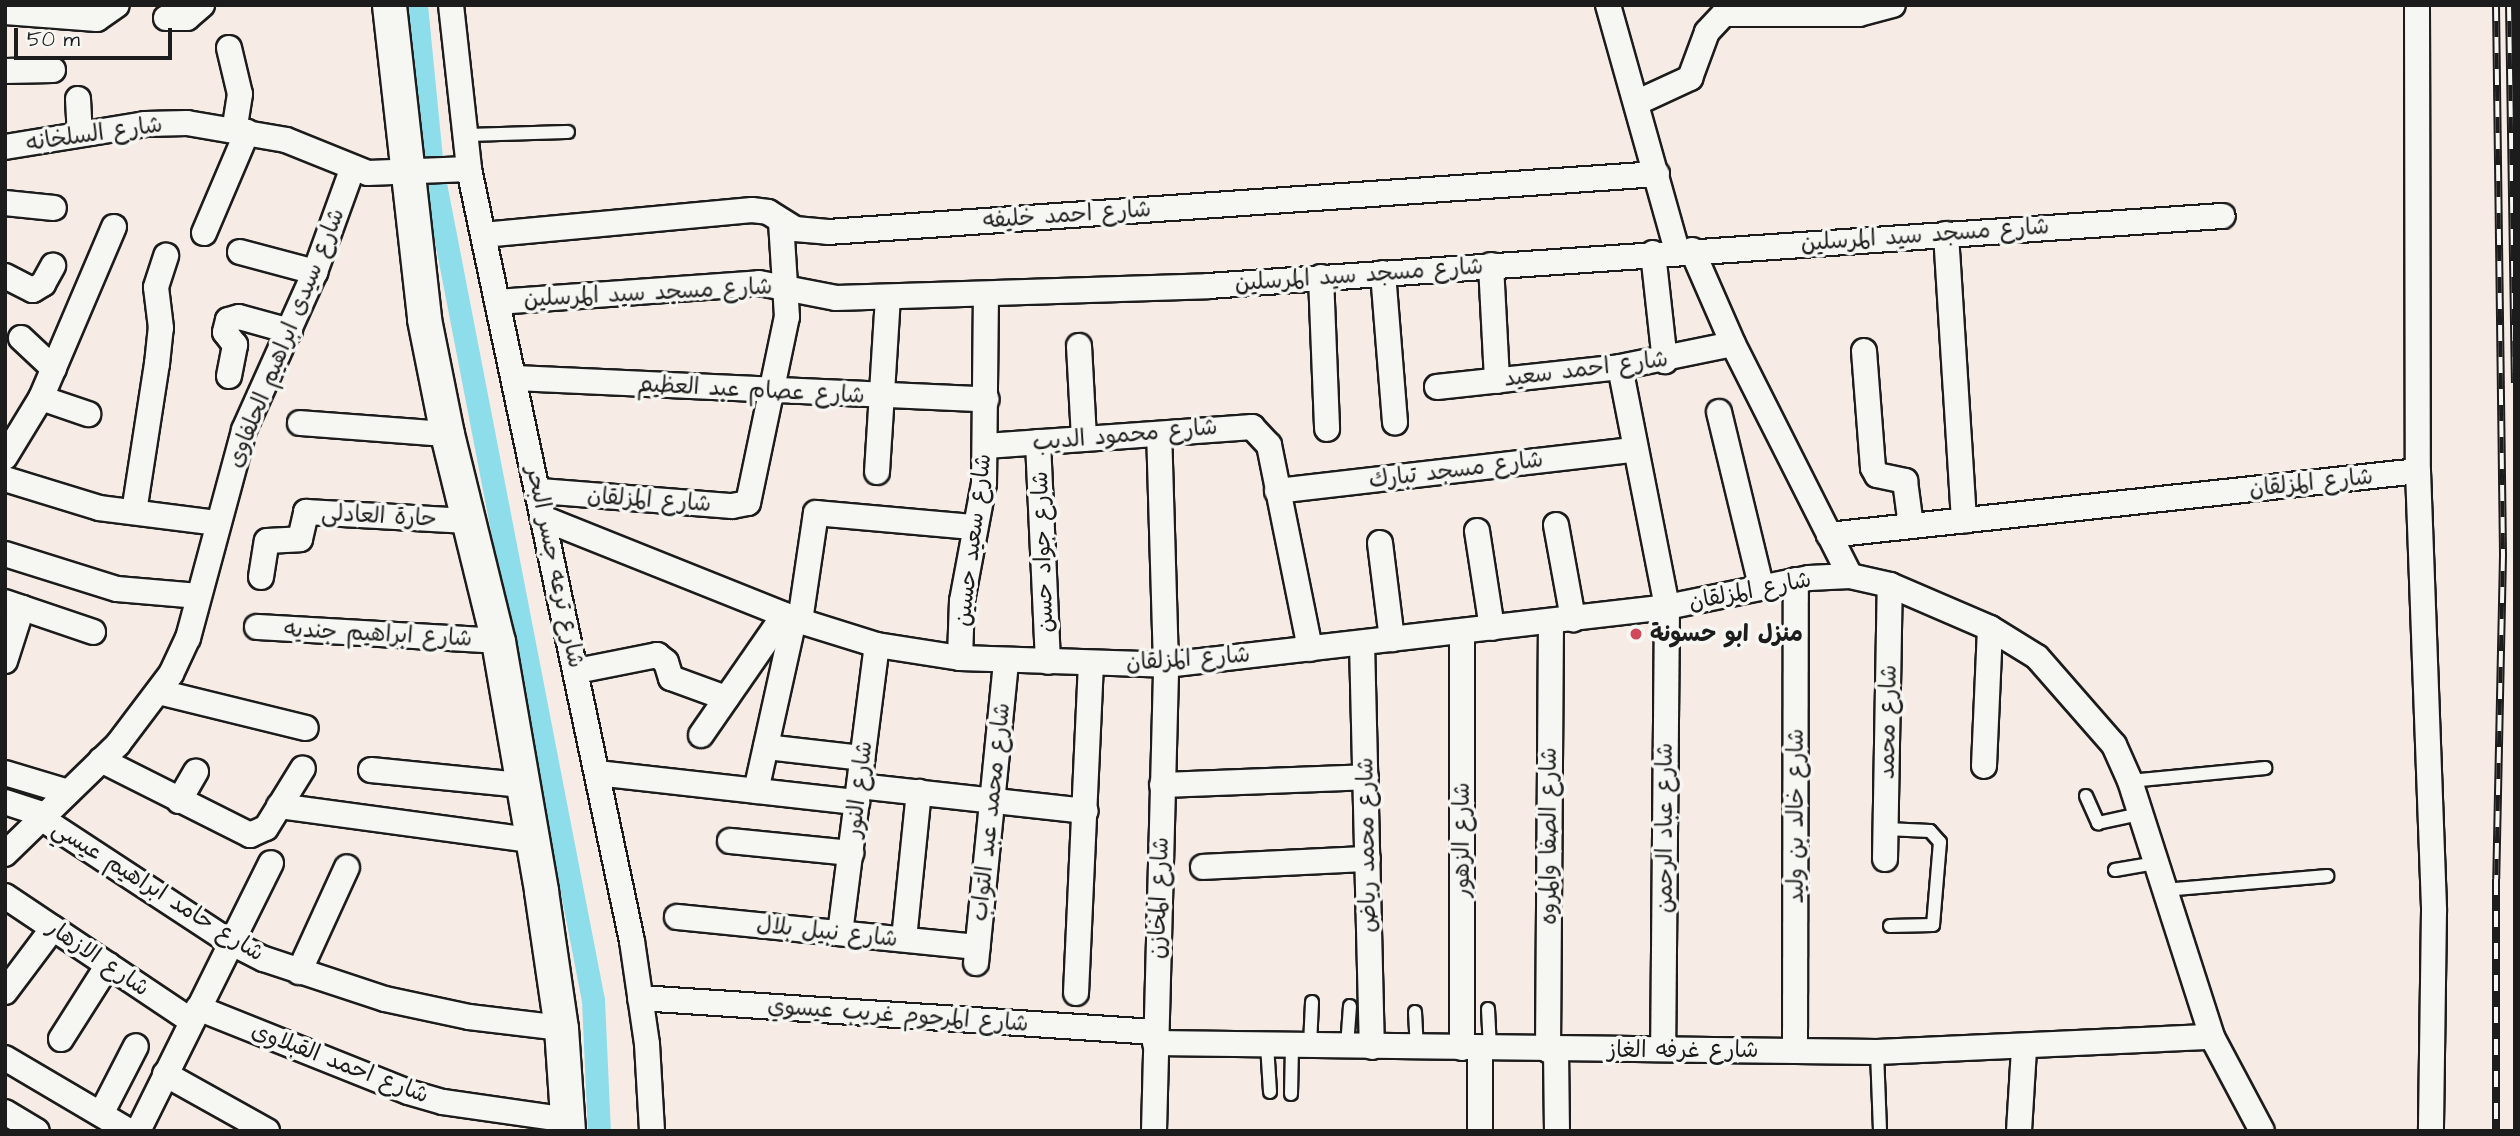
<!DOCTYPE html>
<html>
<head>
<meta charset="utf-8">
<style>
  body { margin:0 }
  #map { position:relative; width:2520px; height:1136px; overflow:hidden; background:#f7ece5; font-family:"Architects Daughter","Playpen Sans Arabic",sans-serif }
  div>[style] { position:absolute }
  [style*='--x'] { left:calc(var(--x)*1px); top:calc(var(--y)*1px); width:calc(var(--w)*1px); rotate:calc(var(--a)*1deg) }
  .canal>* { height:23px; margin:-11.5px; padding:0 11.5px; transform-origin:11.5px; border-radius:11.5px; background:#8eddeb }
  .roads { filter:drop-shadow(2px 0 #1c1c1c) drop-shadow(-2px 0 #1c1c1c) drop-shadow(0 2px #1c1c1c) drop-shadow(0 -2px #1c1c1c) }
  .lane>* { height:12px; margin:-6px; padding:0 6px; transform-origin:6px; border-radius:6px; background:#f6f6f2 }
  .street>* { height:24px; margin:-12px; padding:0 12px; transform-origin:12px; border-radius:12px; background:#f6f6f2 }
  .secondary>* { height:33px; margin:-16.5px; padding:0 16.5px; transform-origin:16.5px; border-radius:16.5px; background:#f6f6f2 }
  .rail>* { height:8px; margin-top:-4px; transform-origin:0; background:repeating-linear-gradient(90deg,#f6f6f2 0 16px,#1c1c1c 0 32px); box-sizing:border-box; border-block:2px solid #1c1c1c }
  .dots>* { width:19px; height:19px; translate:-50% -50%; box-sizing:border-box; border:4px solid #f6f6f2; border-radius:50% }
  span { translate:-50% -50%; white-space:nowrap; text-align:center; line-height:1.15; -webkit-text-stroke:7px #f6f6f2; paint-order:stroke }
  .street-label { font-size:23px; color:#1c1c1c }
  .poi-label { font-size:23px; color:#1c1c1c; font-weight:700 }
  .left { translate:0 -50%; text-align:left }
  .frame { position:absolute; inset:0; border:7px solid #1c1c1c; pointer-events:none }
  .scale { position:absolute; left:14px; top:28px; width:158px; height:32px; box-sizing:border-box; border:4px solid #1c1c1c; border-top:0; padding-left:9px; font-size:21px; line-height:24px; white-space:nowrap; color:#1c1c1c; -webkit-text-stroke:5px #f6f6f2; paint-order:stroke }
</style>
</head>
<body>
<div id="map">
  <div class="canal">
    <i style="--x:416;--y:5;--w:164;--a:84.4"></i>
    <i style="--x:432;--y:168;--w:847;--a:79.05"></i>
    <i style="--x:593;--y:1000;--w:131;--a:87.4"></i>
  </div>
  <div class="roads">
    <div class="lane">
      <i style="--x:466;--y:135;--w:102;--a:-1.7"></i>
      <i style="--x:2130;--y:781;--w:136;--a:-5.5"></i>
      <i style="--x:2086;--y:796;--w:30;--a:66"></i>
      <i style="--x:2098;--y:823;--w:43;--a:-12.1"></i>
      <i style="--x:1886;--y:829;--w:44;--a:2.6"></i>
      <i style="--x:1930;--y:831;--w:15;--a:48"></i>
      <i style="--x:1940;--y:842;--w:83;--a:94.8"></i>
      <i style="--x:1933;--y:925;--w:43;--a:178.7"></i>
      <i style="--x:2115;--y:870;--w:42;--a:-9.7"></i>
      <i style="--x:2164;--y:890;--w:164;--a:-4.9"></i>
      <i style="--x:1488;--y:1009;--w:40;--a:87.1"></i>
      <i style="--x:1415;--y:1012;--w:35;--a:87"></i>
      <i style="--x:1267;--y:1045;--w:47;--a:86.3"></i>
      <i style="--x:1310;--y:1045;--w:43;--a:-87.3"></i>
      <i style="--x:1347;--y:1046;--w:40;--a:-85.7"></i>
      <i style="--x:1877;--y:1052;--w:79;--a:87.8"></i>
      <i style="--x:1291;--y:1094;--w:49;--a:-88.8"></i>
    </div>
    <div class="street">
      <i style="--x:451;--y:5;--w:165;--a:83.7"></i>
      <i style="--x:469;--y:169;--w:789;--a:78.08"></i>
      <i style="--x:632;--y:941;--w:104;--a:81.7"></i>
      <i style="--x:647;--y:1044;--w:87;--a:86.7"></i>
      <i style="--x:1608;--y:5;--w:255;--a:74.3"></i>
      <i style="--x:2417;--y:5;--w:466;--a:89.9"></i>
      <i style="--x:2418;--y:471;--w:440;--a:87.9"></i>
      <i style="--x:2434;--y:911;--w:220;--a:90.8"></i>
      <i style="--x:5;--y:12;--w:92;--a:4.4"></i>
      <i style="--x:97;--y:19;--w:24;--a:-35"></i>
      <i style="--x:166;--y:18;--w:21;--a:0"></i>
      <i style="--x:187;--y:18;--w:20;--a:-41"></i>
      <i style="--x:229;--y:48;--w:47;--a:76.6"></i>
      <i style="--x:240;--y:94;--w:36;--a:99"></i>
      <i style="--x:5;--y:71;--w:48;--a:-1.2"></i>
      <i style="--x:78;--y:99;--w:35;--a:87"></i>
      <i style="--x:1636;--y:103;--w:60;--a:-24.8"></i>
      <i style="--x:1690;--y:78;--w:49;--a:-69.7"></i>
      <i style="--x:1707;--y:32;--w:25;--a:-47"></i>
      <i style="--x:1724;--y:14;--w:135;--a:0"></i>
      <i style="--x:1859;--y:14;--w:35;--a:-15"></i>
      <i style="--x:5;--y:147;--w:142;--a:-9.3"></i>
      <i style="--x:145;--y:124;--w:42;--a:-1.4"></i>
      <i style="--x:187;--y:123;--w:100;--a:9.7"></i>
      <i style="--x:286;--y:140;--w:88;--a:21.9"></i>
      <i style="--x:368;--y:173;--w:101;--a:-2.3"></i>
      <i style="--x:5;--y:203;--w:49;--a:5.8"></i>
      <i style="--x:204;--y:233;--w:110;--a:-66.9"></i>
      <i style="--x:1946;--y:234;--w:287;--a:86.4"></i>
      <i style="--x:483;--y:235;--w:270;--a:-5.3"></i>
      <i style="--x:752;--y:210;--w:16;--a:7"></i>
      <i style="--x:768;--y:212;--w:32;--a:32"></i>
      <i style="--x:795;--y:229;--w:33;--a:5"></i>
      <i style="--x:828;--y:232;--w:831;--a:-4"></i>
      <i style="--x:1692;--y:250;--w:103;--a:66.4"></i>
      <i style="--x:1733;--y:344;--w:260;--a:63.2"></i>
      <i style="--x:240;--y:252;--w:78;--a:14.9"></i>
      <i style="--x:1653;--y:253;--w:109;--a:83.7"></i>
      <i style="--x:1491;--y:265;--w:116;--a:87"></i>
      <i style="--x:1383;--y:273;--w:150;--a:85.4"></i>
      <i style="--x:5;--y:276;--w:31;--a:27"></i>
      <i style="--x:33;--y:290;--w:12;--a:-31"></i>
      <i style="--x:43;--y:284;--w:21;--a:-61"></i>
      <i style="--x:1321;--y:277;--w:152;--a:87.7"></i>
      <i style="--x:497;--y:302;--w:263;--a:-4.1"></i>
      <i style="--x:759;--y:283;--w:78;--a:11"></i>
      <i style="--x:836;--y:298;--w:372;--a:-1.8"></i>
      <i style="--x:1208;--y:286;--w:1017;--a:-3.95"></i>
      <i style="--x:21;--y:338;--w:45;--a:43.2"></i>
      <i style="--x:1079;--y:346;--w:93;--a:86.9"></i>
      <i style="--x:1864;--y:351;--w:117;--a:85.6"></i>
      <i style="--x:1873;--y:468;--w:8;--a:60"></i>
      <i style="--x:1877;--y:475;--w:29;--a:12"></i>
      <i style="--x:1905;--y:481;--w:45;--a:82.4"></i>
      <i style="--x:1620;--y:367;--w:245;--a:78.9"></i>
      <i style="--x:1667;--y:607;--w:442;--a:90.5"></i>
      <i style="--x:229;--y:376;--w:32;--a:-79"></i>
      <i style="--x:235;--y:345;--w:16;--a:-128"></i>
      <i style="--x:225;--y:332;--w:12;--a:-76"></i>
      <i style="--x:228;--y:320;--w:11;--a:-15"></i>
      <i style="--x:239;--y:317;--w:53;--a:15.4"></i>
      <i style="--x:516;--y:378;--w:471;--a:2.6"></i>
      <i style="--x:1437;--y:387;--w:184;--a:-6.2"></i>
      <i style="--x:1620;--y:367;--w:115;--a:-11.5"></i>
      <i style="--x:41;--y:398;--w:50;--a:18.8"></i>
      <i style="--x:1719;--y:412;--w:178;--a:76.4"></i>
      <i style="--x:300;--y:423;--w:147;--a:4.3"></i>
      <i style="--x:1038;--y:442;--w:220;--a:87.4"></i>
      <i style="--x:986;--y:446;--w:267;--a:-4.1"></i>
      <i style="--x:1252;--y:427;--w:25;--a:47"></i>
      <i style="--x:1269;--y:445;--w:208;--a:78.6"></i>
      <i style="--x:5;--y:457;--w:69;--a:-58.6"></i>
      <i style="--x:41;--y:398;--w:186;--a:-66.9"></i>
      <i style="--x:877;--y:472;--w:175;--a:-86.4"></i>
      <i style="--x:5;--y:479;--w:98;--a:17.1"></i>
      <i style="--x:99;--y:508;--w:120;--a:7.2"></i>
      <i style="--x:540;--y:491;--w:193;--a:4.5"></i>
      <i style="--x:732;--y:506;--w:16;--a:-11"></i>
      <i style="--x:748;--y:503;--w:190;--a:-78.2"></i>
      <i style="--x:787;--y:317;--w:96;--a:-93.6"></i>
      <i style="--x:1277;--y:491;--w:359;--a:-6.6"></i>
      <i style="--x:134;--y:512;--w:150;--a:-81.2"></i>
      <i style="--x:157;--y:364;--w:36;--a:-84"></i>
      <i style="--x:161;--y:328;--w:41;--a:-97"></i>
      <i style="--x:156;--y:287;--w:33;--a:-72"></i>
      <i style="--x:545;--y:519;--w:275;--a:21.8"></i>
      <i style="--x:800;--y:621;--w:81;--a:17.3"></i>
      <i style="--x:877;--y:645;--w:84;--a:8.9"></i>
      <i style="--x:960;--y:658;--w:206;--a:1.9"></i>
      <i style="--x:1166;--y:665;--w:504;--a:-6.6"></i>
      <i style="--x:1667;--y:607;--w:145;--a:-11.5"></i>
      <i style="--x:1809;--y:578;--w:41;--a:-2.8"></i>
      <i style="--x:1850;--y:576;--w:41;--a:12.7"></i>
      <i style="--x:1890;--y:585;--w:109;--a:23.3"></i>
      <i style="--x:1990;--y:628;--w:55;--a:31.7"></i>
      <i style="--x:2037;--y:657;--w:117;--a:48.8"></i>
      <i style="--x:2114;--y:745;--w:39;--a:66"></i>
      <i style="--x:2130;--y:781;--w:269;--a:72.2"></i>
      <i style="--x:2212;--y:1037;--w:106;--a:62"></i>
      <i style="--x:1556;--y:525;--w:96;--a:79.7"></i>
      <i style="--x:1477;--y:531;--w:98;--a:81.2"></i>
      <i style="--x:1829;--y:535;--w:592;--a:-6.2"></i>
      <i style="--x:1380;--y:543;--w:97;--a:82.9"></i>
      <i style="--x:5;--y:554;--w:117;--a:17.4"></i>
      <i style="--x:117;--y:589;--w:82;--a:4.9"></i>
      <i style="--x:261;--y:577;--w:36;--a:-81"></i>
      <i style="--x:267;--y:541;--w:33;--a:-3"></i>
      <i style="--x:300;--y:539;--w:28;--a:-77"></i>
      <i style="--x:306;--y:512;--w:162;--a:3.2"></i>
      <i style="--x:5;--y:602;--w:93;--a:18.8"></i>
      <i style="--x:800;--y:621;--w:109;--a:-81.6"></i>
      <i style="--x:816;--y:513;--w:159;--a:5.1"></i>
      <i style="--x:257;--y:627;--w:241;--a:3.3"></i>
      <i style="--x:1462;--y:632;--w:416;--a:90"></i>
      <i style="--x:1362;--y:643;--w:404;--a:88.6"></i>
      <i style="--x:960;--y:658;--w:57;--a:-88"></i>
      <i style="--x:962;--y:601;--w:120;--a:-79.4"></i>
      <i style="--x:984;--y:483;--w:188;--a:-89.4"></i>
      <i style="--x:5;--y:661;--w:56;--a:-72.2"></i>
      <i style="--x:577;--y:671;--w:82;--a:-11.3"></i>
      <i style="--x:657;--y:655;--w:11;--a:38"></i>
      <i style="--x:666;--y:662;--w:17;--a:73"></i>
      <i style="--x:671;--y:678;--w:59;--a:20"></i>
      <i style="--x:159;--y:692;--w:151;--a:13.8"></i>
      <i style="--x:701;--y:735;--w:146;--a:-55.3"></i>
      <i style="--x:766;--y:747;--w:97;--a:6.5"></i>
      <i style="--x:101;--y:760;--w:167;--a:26.7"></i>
      <i style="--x:250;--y:835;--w:17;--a:-24"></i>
      <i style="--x:266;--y:828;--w:70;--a:-58.3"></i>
      <i style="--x:1984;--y:766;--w:138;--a:-87.5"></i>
      <i style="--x:371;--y:770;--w:152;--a:5.7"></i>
      <i style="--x:5;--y:773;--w:66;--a:16.8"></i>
      <i style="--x:597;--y:773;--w:262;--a:6.4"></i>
      <i style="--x:1162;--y:785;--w:204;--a:-2.2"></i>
      <i style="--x:859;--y:786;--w:228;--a:6.3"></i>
      <i style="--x:756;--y:791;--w:176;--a:-77.5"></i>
      <i style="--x:179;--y:801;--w:34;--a:-60"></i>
      <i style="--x:5;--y:802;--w:42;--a:18"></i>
      <i style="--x:279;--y:806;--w:255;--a:7.7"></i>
      <i style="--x:41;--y:818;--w:226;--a:33.3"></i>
      <i style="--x:230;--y:942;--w:38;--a:27"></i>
      <i style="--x:264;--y:959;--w:127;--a:18.3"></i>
      <i style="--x:385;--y:999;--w:86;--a:12.1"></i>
      <i style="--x:469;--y:1017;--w:93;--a:6.8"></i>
      <i style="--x:730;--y:841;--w:122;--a:5.7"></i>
      <i style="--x:5;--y:854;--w:158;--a:-44.2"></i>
      <i style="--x:118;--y:744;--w:88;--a:-52.9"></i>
      <i style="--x:171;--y:674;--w:40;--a:-65"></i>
      <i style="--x:188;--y:638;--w:215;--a:-74.9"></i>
      <i style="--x:244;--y:430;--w:173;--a:-65.8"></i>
      <i style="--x:315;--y:272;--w:109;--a:-70.1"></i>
      <i style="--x:1885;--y:859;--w:274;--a:-89"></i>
      <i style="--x:1203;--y:867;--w:165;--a:-2.8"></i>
      <i style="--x:5;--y:896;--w:225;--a:33.8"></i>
      <i style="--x:677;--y:917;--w:302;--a:5.7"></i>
      <i style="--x:840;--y:933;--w:290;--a:-82.7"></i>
      <i style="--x:904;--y:939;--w:148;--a:-84.2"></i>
      <i style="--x:976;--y:963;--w:304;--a:-84.3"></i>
      <i style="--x:299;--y:972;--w:115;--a:-65.4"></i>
      <i style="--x:5;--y:992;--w:80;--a:-53.1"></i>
      <i style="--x:1076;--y:993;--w:330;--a:-87.4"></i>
      <i style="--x:640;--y:998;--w:516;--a:3.78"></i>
      <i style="--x:198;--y:1008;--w:226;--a:21.8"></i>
      <i style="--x:408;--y:1092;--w:36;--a:16"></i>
      <i style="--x:443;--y:1102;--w:126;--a:8.2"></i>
      <i style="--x:61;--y:1039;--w:88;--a:-57.6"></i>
      <i style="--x:1155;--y:1043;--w:722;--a:0.71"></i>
      <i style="--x:1877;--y:1052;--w:335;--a:-2.6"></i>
      <i style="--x:1480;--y:1049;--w:82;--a:90"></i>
      <i style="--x:1548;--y:1050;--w:428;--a:-89.6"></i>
      <i style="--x:1556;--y:1050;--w:81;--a:89.3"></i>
      <i style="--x:1795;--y:1051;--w:471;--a:-89.9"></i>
      <i style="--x:5;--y:1058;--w:144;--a:30.5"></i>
      <i style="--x:165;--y:1074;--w:117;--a:29.2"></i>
      <i style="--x:5;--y:1112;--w:37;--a:31"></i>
      <i style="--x:101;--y:1114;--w:76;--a:-62.8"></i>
      <i style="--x:138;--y:1131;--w:299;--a:-63.6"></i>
      <i style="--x:1154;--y:1131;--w:466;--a:-88.5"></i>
      <i style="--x:1166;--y:665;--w:231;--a:-91.7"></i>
      <i style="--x:2019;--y:1131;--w:82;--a:-86.5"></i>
    </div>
    <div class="secondary">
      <i style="--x:389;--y:5;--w:316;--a:83.6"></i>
      <i style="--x:424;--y:319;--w:117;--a:78.7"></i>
      <i style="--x:447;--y:434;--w:213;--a:76.2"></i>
      <i style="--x:498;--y:641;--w:254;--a:80.2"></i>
      <i style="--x:541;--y:891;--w:138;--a:81.7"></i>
      <i style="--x:561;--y:1028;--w:103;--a:86.1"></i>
    </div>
  </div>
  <div class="rail">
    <i style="--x:2496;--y:5;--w:550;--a:89.27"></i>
    <i style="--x:2503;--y:555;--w:324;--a:91.2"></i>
    <i style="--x:2496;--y:879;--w:252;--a:90"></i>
    <i style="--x:2509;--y:5;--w:378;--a:89.1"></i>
  </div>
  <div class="dots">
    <i style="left:1636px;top:634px;background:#d1495b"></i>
  </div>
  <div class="street-label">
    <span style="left:94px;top:134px;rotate:-8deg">شارع السلخانه</span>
    <span style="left:1067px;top:215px;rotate:-4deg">شارع احمد خليفه</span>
    <span style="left:1925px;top:235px;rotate:-4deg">شارع مسجد سيد المرسلين</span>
    <span style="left:1359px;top:275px;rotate:-4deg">شارع مسجد سيد المرسلين</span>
    <span style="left:648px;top:293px;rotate:-3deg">شارع مسجد سيد المرسلين</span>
    <span style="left:286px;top:338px;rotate:-68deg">شارع سيدى ابراهيم الحلفاوى</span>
    <span style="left:1586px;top:369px;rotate:-7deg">شارع احمد سعيد</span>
    <span style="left:751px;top:390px;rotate:3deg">شارع عصام عبد العظيم</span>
    <span style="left:1125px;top:435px;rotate:-5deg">شارع محمود الديب</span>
    <span style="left:1456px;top:470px;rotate:-7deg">شارع مسجد تبارك</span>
    <span style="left:2311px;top:483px;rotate:-6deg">شارع المزلقان</span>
    <span style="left:649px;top:500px;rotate:4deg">شارع المزلقان</span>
    <span style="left:379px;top:516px;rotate:3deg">حارة العادلى</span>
    <span style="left:973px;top:540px;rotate:-83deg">شارع سعيد حسين</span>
    <span style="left:1043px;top:552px;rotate:-92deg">شارع جواد حسن</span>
    <span style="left:555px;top:567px;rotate:78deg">شارع ترعه جسر البحر</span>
    <span style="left:1750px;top:591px;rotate:-11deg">شارع المزلقان</span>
    <span style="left:378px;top:634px;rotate:3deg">شارع ابراهيم جنديه</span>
    <span style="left:1188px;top:659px;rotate:-4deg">شارع المزلقان</span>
    <span style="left:1888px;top:722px;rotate:-89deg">شارع محمد</span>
    <span style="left:859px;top:789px;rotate:-83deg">شارع النور</span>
    <span style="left:991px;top:812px;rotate:-84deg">شارع محمد عبد التواب</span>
    <span style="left:1796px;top:816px;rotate:-90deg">شارع خالد بن وليد</span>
    <span style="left:1665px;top:828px;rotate:-90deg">شارع عباد الرحمن</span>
    <span style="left:1549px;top:836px;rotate:-90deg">شارع الصفا والمروه</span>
    <span style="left:1462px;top:840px;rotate:-90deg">شارع الزهور</span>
    <span style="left:1367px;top:845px;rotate:-91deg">شارع محمد رياض</span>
    <span style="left:158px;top:891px;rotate:32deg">شارع حامد ابراهيم عيسي</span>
    <span style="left:1159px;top:898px;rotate:-88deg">شارع المخازن</span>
    <span style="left:827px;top:932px;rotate:6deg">شارع نبيل بلال</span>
    <span style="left:98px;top:958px;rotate:34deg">شارع الازهار</span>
    <span style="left:898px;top:1015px;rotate:4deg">شارع المرحوم غريب عيسوي</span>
    <span style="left:1683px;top:1050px">شارع غرفه الغاز</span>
    <span style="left:340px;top:1063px;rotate:21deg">شارع احمد القبلاوى</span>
  </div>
  <div class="poi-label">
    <span class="left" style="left:1650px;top:634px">منزل ابو حسونة</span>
  </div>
  <div class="frame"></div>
  <div class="scale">50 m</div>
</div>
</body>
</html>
